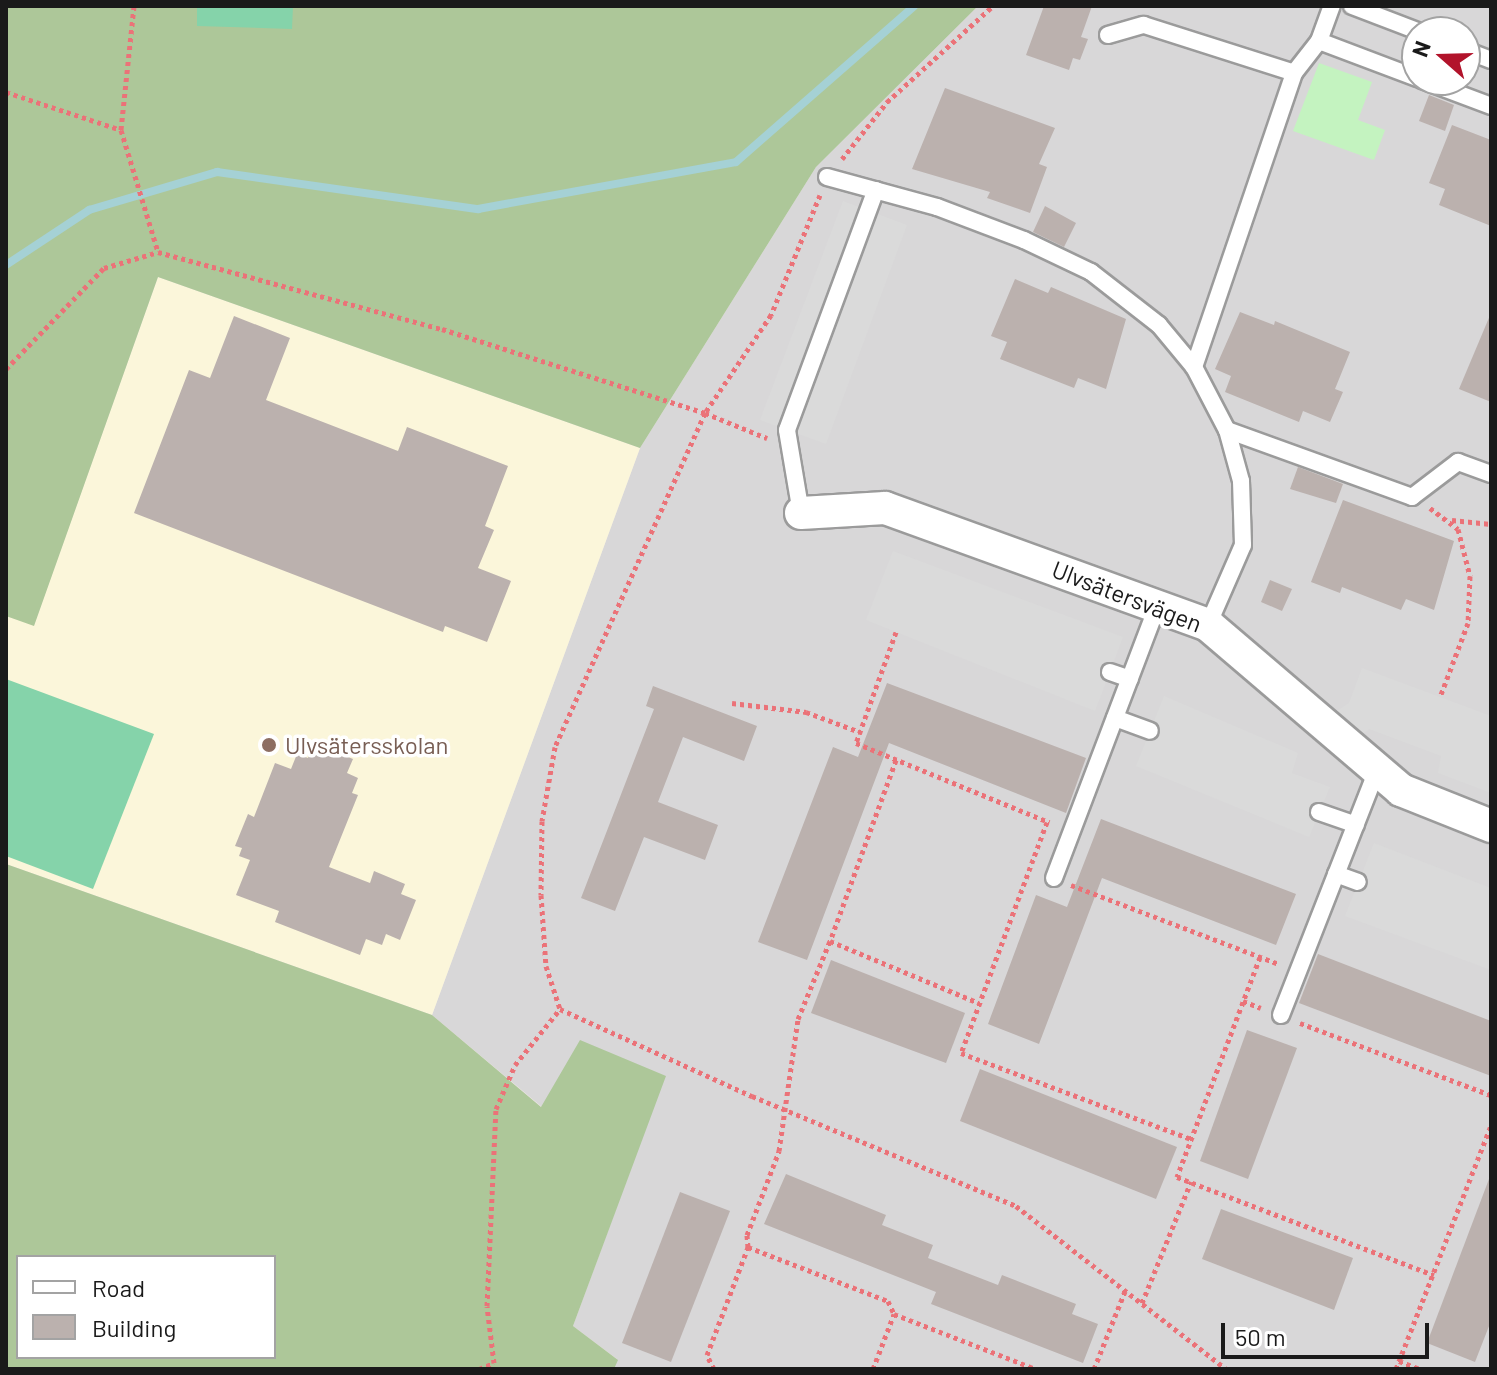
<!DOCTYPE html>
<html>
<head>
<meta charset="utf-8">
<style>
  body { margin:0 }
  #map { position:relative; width:1497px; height:1375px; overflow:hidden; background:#ebe6e1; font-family:Barlow,sans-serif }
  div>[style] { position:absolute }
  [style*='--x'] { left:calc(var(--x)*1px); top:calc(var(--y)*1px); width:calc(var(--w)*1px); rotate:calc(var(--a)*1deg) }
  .residential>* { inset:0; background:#d8d7d8 }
  .education>* { inset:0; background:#fbf6da }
  .forest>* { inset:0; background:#adc799 }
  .park>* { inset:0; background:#c4f3c0 }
  .pitch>* { inset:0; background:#85d3aa }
  .parking>* { inset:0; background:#dadada }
  .stream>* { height:8px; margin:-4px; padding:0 4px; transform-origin:4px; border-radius:4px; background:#a5d1d5 }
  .building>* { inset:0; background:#bbb1ae }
  .path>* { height:5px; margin-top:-2.5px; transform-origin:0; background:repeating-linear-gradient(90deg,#eb7278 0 4px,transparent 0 8px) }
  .roads { filter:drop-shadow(2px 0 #9b9b9b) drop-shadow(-2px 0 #9b9b9b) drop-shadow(0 2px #9b9b9b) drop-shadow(0 -2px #9b9b9b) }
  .service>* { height:16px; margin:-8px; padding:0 8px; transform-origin:8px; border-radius:8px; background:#fff }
  .minor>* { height:32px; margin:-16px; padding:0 16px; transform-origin:16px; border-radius:16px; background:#fff }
  .dots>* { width:22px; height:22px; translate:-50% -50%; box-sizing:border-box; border:4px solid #fff; border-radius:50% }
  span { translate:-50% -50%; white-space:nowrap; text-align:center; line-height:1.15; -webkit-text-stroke:7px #fff; paint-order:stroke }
  .street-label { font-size:24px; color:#1a1a1a }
  .education-label { font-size:24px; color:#785e54 }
  .left { translate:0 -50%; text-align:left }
  .frame { position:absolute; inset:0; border:8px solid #1a1a1a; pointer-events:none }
  .legend { position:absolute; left:16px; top:1255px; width:260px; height:104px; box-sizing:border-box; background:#fff; border:2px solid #a3a3a3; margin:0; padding:10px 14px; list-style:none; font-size:24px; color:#1a1a1a }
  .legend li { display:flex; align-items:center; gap:16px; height:40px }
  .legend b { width:40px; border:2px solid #a3a3a3 }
  .north { position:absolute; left:1401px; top:16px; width:80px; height:80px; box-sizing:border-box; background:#fff; border:2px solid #a3a3a3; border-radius:50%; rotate:290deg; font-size:22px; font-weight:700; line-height:32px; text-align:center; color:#1a1a1a }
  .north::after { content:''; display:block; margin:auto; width:28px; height:36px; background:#b2132b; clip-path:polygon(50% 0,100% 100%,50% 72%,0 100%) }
  .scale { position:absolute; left:1221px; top:1323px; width:208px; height:36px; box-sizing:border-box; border:4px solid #1a1a1a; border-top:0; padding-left:10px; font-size:24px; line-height:28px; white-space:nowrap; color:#1a1a1a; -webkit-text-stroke:6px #fff; paint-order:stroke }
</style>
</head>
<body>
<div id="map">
  <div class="residential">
    <i style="clip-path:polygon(evenodd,978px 6px,1491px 6px,1491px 1369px,614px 1369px,617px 1359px,573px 1326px,665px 1076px,542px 1107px,432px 1015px,640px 448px,816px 167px,978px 6px,1417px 32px,1465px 32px,1465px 80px,1417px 80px,1417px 32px)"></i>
  </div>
  <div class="education">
    <i style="clip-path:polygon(158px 277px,640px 448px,432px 1015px,6px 864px,6px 616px,34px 625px)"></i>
  </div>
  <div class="forest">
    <i style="clip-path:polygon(6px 6px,978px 6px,816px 167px,640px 448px,158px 277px,34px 626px,6px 616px)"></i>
    <i style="clip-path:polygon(evenodd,6px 864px,432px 1015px,541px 1107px,580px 1040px,666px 1076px,573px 1326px,618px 1360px,614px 1369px,6px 1369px,6px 864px,18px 1257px,274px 1257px,274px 1357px,18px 1357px,18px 1257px)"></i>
  </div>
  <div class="park">
    <i style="clip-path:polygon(1319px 63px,1372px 82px,1358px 120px,1385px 130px,1374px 160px,1293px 131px)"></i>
  </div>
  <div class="pitch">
    <i style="clip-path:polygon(197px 6px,293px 6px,292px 29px,197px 26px)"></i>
    <i style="clip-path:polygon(6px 679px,154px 734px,93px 889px,6px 856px)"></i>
  </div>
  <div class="parking">
    <i style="clip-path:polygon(843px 201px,907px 225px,826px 444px,760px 420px)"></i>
    <i style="clip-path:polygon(893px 551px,1123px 637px,1095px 711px,866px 620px)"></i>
    <i style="clip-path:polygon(1362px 668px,1491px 716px,1491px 793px,1438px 773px,1441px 756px,1369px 729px,1347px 746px,1319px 723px,1349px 703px)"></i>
    <i style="clip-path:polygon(1164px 696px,1298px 753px,1292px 773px,1330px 787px,1309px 837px,1136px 766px)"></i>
    <i style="clip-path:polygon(1374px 843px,1491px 888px,1491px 970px,1345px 916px)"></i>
  </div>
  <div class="stream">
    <i style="--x:6;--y:265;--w:100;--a:-33.5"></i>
    <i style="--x:89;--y:210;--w:134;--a:-16.5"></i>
    <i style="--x:217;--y:172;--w:264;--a:8.1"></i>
    <i style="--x:478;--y:209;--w:262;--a:-10.3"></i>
    <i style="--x:736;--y:162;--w:237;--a:-41.2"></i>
  </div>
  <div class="building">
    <i style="clip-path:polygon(1044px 6px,1092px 6px,1081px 37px,1088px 39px,1080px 60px,1073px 58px,1069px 70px,1026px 55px)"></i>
    <i style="clip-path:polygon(945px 88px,1055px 128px,1039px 164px,1047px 167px,1030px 213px,987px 198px,990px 192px,912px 169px)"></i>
    <i style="clip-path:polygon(1429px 95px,1454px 105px,1445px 131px,1419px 121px)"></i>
    <i style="clip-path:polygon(1452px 125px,1491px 140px,1491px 226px,1439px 205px,1445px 189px,1429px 183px)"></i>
    <i style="clip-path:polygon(1045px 206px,1076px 223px,1064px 247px,1033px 232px)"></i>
    <i style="clip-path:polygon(1015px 279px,1048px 293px,1051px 287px,1126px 319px,1106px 389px,1078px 378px,1074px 388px,1000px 359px,1007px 342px,991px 336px)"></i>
    <i style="clip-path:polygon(1240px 312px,1274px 325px,1275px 321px,1350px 352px,1335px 389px,1343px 392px,1330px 422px,1303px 411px,1299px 422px,1225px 392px,1231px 376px,1215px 369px)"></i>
    <i style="clip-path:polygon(1491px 313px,1491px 402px,1459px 389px)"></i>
    <i style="clip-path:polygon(234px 316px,290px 338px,266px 400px,398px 451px,407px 427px,508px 466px,485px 526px,494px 530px,478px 568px,511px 581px,487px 642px,445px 626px,443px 632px,134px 513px,189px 370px,210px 378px)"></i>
    <i style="clip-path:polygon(1298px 467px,1343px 484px,1336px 503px,1290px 489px)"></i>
    <i style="clip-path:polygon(1343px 500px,1454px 541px,1434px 610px,1406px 599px,1401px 610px,1342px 587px,1340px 593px,1311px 582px)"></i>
    <i style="clip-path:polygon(1270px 580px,1292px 589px,1282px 611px,1261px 602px)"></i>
    <i style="clip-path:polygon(887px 683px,1086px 758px,1066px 813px,889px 743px,807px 960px,758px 942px,833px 747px,858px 757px)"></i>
    <i style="clip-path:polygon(653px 686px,757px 726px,744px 761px,683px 737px,658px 802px,718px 825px,705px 860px,644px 837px,615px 911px,581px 898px,654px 709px,646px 706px)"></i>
    <i style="clip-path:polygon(314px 743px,353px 759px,347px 773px,358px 778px,352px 793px,358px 795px,329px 867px,370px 883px,374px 871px,405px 884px,401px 894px,416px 900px,400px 940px,386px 934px,382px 945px,366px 939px,360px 955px,275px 922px,279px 911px,236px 895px,250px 860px,239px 856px,242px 848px,235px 846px,248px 814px,254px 817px,275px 763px,291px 769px,297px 754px,308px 758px)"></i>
    <i style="clip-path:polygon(1101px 819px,1296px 894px,1276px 945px,1102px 878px,1039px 1044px,988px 1024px,1036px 895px,1067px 907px)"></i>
    <i style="clip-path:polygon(1318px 954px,1491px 1021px,1491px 1076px,1299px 1003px)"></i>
    <i style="clip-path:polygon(831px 960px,965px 1013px,946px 1063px,811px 1013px)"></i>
    <i style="clip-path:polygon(1247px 1030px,1297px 1048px,1248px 1179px,1200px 1161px)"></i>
    <i style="clip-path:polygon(980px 1069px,1177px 1147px,1156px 1199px,960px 1121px)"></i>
    <i style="clip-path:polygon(786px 1174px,886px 1215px,882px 1225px,933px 1245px,928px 1258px,998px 1285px,1002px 1275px,1076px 1304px,1072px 1314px,1098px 1324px,1083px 1363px,931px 1304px,936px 1292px,764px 1224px)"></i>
    <i style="clip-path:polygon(1489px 1179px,1491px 1321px,1475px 1362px,1427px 1343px)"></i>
    <i style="clip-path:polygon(680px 1192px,730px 1211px,671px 1362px,622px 1343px)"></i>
    <i style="clip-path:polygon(1221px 1209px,1353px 1258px,1334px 1310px,1202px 1259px)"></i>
  </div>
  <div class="path">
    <i style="--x:134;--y:6;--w:125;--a:96"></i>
    <i style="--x:121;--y:130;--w:127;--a:73.1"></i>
    <i style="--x:6;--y:92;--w:121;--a:18.3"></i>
    <i style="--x:842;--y:159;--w:73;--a:-51.7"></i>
    <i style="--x:887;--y:102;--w:143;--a:-42.2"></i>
    <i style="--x:820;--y:195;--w:130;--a:112.2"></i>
    <i style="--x:771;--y:315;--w:118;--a:124"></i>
    <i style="--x:705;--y:413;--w:366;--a:114.2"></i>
    <i style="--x:555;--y:747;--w:75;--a:100"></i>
    <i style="--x:542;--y:821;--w:74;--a:90.8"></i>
    <i style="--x:541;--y:895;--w:71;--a:86"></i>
    <i style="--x:546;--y:966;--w:45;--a:72"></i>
    <i style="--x:560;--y:1009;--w:211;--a:24.4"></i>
    <i style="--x:752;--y:1096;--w:286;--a:22.6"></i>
    <i style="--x:1016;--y:1206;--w:266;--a:37.8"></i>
    <i style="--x:6;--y:369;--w:141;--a:-45.9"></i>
    <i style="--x:104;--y:268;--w:56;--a:-16.5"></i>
    <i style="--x:158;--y:252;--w:294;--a:15.2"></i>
    <i style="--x:442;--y:329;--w:276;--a:17.7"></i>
    <i style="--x:705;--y:413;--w:67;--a:22"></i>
    <i style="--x:1430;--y:508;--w:35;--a:37"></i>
    <i style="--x:1458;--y:529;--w:49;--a:75.7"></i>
    <i style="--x:1470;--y:576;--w:47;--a:92.4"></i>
    <i style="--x:1468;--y:623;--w:79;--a:110.7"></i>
    <i style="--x:1452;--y:520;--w:39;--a:6"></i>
    <i style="--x:896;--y:632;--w:118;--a:109.8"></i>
    <i style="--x:856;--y:743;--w:209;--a:22.3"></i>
    <i style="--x:732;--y:703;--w:75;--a:6.9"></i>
    <i style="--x:806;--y:712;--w:58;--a:20.3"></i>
    <i style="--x:896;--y:760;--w:193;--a:110"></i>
    <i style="--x:830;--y:941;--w:161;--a:22.6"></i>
    <i style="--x:1047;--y:822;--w:246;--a:110.4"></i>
    <i style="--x:961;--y:1053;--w:246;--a:20.5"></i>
    <i style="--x:1071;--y:885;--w:222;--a:20.8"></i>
    <i style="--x:1260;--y:957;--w:235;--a:110.7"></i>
    <i style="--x:1177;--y:1177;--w:275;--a:20.9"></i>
    <i style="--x:1243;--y:1001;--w:19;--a:21"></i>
    <i style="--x:1300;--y:1023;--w:204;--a:20.7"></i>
    <i style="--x:748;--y:1247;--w:12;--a:-95"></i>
    <i style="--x:747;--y:1235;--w:90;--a:-69.1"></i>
    <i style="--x:779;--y:1151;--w:133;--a:-81.8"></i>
    <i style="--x:798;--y:1019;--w:84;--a:-67.7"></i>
    <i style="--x:1142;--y:1303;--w:131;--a:-68"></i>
    <i style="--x:1399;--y:1361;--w:22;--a:21"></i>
    <i style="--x:479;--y:1369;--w:16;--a:-22"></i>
    <i style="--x:494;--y:1363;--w:57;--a:-97"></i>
    <i style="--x:487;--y:1306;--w:197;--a:-87.4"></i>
    <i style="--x:496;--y:1109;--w:48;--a:-66.6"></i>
    <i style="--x:515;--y:1065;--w:72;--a:-51.2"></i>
    <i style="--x:714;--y:1369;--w:16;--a:-117"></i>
    <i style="--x:707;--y:1355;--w:116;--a:-69.2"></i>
    <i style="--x:748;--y:1247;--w:150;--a:21.1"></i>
    <i style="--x:888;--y:1301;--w:14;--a:65"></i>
    <i style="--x:873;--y:1369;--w:59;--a:-69.1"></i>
    <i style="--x:894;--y:1314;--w:152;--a:21.2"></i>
    <i style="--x:1094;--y:1369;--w:84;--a:-68.3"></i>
    <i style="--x:1396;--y:1369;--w:262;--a:-68.7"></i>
  </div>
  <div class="roads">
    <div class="service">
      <i style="--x:1352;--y:6;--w:73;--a:20.9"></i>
      <i style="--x:1108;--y:35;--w:37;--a:-16"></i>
      <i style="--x:1144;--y:25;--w:157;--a:17.7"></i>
      <i style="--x:1319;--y:41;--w:105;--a:20.7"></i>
      <i style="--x:1465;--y:50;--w:28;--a:21"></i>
      <i style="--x:1422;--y:80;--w:74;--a:20.6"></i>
      <i style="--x:827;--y:177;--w:114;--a:15.3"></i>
      <i style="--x:937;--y:207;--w:93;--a:20.8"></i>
      <i style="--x:1024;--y:240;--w:74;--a:25.5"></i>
      <i style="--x:1091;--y:272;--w:86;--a:37.9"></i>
      <i style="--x:1159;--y:325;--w:55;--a:50.2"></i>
      <i style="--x:1194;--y:367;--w:71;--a:62.4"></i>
      <i style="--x:1227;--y:430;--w:53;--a:74.6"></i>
      <i style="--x:1241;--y:481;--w:64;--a:88.2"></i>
      <i style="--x:1243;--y:545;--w:87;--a:113.6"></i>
      <i style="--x:1194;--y:367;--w:311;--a:-71.2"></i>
      <i style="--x:1294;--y:73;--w:41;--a:-52"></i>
      <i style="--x:1319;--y:41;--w:37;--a:-70"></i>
      <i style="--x:1227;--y:430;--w:197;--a:19.9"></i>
      <i style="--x:1412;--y:497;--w:58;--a:-37.3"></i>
      <i style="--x:1458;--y:462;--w:35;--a:20"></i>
      <i style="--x:801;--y:513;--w:84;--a:-99.6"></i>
      <i style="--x:787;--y:430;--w:256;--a:-69.7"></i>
      <i style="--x:1110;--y:672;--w:21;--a:19"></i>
      <i style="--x:1115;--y:718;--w:37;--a:20"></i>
      <i style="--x:1319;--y:812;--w:39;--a:19"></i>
      <i style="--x:1336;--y:874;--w:23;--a:20"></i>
      <i style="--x:1054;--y:878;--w:293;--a:-69.2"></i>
      <i style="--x:1281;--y:1015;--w:263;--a:-68.6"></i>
    </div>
    <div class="minor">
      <i style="--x:801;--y:513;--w:84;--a:-3.4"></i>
      <i style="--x:885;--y:508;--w:344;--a:19.9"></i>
      <i style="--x:1208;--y:625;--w:254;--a:40.5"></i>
      <i style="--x:1401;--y:790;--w:97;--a:21.8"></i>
    </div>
  </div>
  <div class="dots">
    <i style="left:269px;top:745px;background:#8d6e63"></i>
  </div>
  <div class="street-label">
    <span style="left:1127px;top:596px;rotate:21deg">Ulvsätersvägen</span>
  </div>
  <div class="education-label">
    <span class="left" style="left:285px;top:745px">Ulvsätersskolan</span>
  </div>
  <div class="frame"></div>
  <ul class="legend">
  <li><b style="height:10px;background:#fff"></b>Road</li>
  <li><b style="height:22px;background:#bbb1ae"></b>Building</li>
  </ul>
  <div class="north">N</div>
  <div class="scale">50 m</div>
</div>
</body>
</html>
